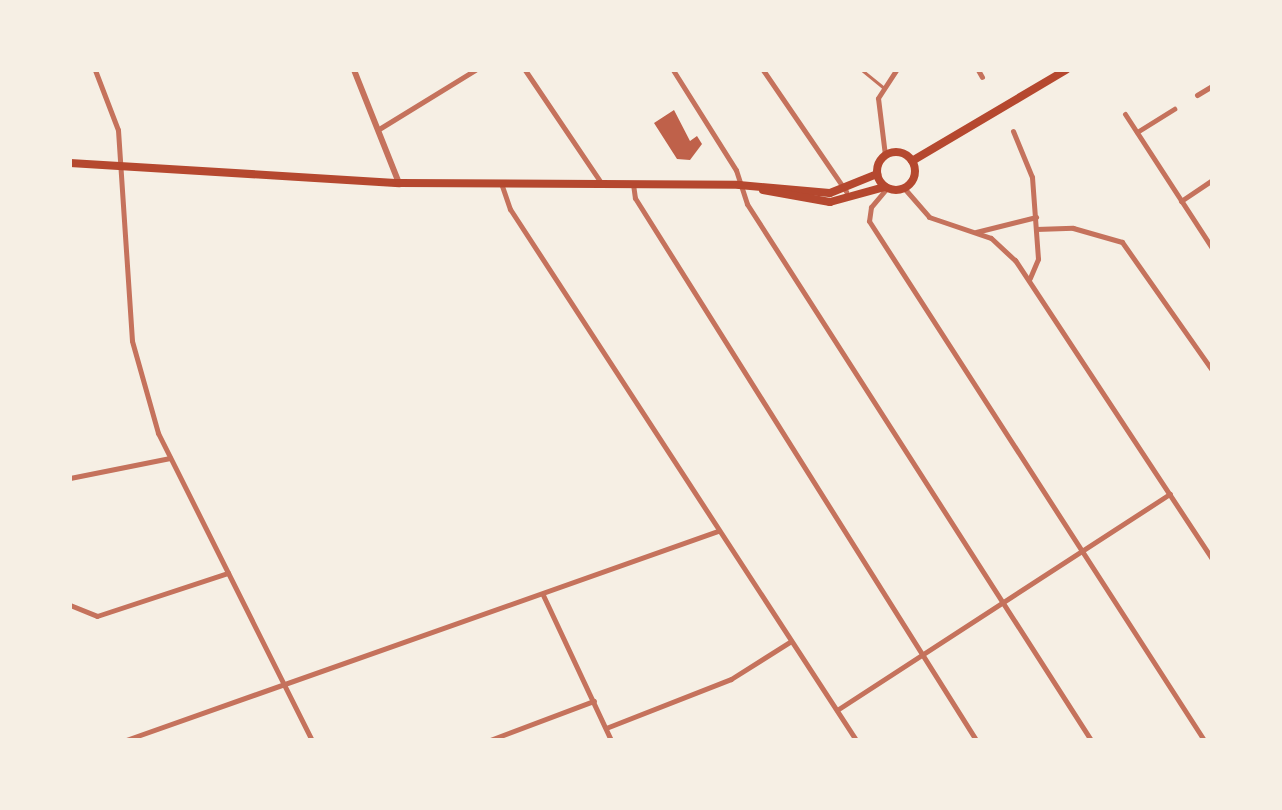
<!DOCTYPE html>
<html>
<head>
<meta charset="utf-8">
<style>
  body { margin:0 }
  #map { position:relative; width:1282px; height:810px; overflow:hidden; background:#f6efe4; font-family:"Golos Text",sans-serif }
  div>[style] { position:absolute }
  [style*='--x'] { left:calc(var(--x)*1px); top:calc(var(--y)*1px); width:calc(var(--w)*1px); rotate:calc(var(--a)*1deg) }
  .building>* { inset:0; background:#bf614a }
  .service>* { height:2.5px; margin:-1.25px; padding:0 1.25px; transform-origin:1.25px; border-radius:1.25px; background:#c5725c }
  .minor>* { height:5px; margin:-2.5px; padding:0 2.5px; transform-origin:2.5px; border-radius:2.5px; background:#c5725c }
  .tertiary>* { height:6px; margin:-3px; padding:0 3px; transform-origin:3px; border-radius:3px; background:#c5725c }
  .primary>* { height:8px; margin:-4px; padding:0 4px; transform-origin:4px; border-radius:4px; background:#b5482f }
  .primary>.ring { margin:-4px; padding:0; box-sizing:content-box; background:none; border:8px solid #b5482f; border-radius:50% }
  span { translate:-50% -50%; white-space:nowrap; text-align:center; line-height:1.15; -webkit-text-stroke:8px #f6efe4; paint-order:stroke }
  .frame { position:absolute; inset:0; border:72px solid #f6efe4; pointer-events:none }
</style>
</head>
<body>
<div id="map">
  <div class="building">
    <i style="clip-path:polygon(674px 110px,690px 141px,697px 136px,702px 144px,690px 160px,677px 159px,654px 123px)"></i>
  </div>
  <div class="service">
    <i style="--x:862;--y:70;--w:27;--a:39"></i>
  </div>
  <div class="minor">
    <i style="--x:95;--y:70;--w:64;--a:69"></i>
    <i style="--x:118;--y:130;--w:211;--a:86.2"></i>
    <i style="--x:132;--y:341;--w:96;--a:74.2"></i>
    <i style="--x:158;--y:433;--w:343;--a:63.4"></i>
    <i style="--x:525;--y:70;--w:138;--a:56"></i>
    <i style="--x:673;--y:70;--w:118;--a:57.8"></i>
    <i style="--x:736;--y:170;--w:36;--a:72"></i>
    <i style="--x:747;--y:204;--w:637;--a:57.31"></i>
    <i style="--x:763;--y:70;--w:147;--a:55.6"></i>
    <i style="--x:978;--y:70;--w:8;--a:60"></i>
    <i style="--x:1197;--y:95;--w:17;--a:-31"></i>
    <i style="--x:1125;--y:114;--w:160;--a:57"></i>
    <i style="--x:379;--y:129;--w:113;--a:-31.6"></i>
    <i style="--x:1013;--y:131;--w:50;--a:67.6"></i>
    <i style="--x:1032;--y:177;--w:82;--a:85.8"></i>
    <i style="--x:1038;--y:259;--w:21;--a:113"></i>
    <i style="--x:1137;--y:132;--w:44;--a:-31.9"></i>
    <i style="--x:885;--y:155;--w:57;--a:-97"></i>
    <i style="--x:878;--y:98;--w:33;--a:-57"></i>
    <i style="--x:501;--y:183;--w:28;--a:71"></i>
    <i style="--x:510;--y:209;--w:634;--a:56.91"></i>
    <i style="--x:633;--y:184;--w:14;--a:82"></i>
    <i style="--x:635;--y:198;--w:640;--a:57.82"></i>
    <i style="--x:887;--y:188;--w:25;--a:130"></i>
    <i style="--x:871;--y:207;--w:14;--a:98"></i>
    <i style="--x:869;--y:221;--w:618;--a:57.16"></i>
    <i style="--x:904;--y:188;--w:38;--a:49"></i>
    <i style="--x:929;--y:217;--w:65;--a:18.7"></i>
    <i style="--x:991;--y:238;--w:33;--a:43"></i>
    <i style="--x:1015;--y:260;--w:358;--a:56.6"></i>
    <i style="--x:1181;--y:201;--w:37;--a:-34"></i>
    <i style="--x:1036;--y:229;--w:37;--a:-2"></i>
    <i style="--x:1073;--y:228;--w:51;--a:15.9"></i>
    <i style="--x:1122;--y:242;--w:156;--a:54.9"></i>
    <i style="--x:976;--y:232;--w:62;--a:-14"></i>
    <i style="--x:70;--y:478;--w:102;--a:-11.3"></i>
    <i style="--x:543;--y:595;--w:160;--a:64.9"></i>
    <i style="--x:70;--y:605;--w:29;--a:22"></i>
    <i style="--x:97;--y:616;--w:138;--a:-18.2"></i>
    <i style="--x:837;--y:710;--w:397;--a:-33"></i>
    <i style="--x:606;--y:728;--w:134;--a:-21.4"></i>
    <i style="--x:731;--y:679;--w:71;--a:-32.3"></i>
    <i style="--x:126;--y:740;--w:628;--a:-19.45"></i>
    <i style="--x:490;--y:740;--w:111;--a:-20.6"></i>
  </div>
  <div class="tertiary">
    <i style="--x:354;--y:70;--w:122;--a:68.3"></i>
  </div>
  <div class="primary">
    <i class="ring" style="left:877px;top:152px;width:30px;height:30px"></i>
    <i style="--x:912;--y:161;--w:179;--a:-30.6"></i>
    <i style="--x:70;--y:163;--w:330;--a:3.5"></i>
    <i style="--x:399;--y:183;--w:340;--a:0.3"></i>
    <i style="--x:739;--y:185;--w:91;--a:5"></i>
    <i style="--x:830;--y:193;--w:51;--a:-22"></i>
    <i style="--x:763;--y:190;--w:68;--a:10.2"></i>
    <i style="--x:830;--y:202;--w:57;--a:-15.3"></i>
  </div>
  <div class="frame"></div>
</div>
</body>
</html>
